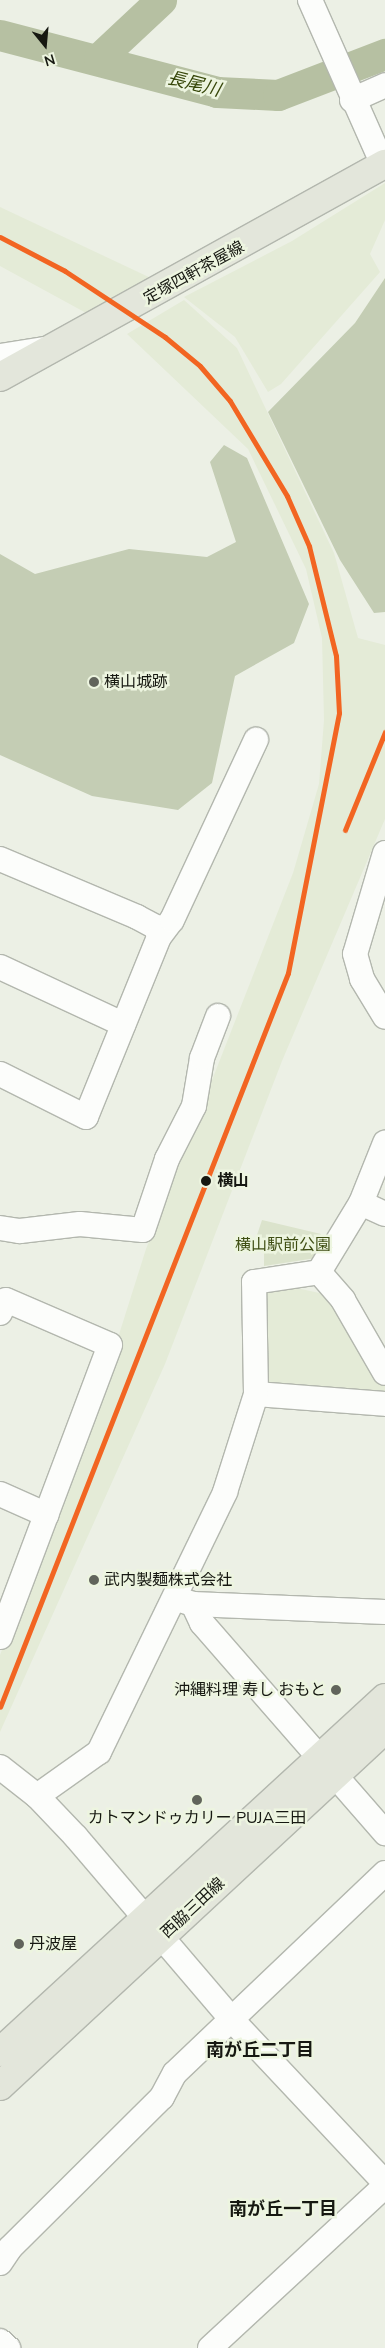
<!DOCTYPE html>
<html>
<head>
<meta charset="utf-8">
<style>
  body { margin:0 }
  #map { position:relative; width:385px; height:2348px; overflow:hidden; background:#ecf0e5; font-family:"Nunito Sans","Noto Sans JP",sans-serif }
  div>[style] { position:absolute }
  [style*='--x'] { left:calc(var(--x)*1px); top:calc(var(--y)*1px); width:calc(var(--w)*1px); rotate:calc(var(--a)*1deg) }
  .built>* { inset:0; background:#e4ebd7 }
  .green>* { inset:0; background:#dbe3cc }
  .forest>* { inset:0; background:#c4cdb4 }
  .river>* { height:31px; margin:-15.5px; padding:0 15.5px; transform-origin:15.5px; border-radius:15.5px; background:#b6c0a2 }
  .roads { filter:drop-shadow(1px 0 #b3b7ae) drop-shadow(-1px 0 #b3b7ae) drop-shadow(0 1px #b3b7ae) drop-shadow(0 -1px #b3b7ae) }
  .minor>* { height:24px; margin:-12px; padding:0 12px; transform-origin:12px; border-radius:12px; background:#fcfdfb }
  .major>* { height:28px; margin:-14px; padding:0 14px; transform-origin:14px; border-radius:14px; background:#e3e6db }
  .rail-1>* { height:5px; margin:-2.5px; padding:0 2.5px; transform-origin:2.5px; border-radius:2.5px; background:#f26522 }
  .dots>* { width:14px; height:14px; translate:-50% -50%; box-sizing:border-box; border:2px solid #edf5e0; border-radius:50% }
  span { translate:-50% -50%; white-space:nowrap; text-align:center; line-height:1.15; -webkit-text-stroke:5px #edf5e0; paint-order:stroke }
  .street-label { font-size:16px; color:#161811 }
  .poi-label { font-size:16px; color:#161811 }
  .left { translate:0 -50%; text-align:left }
  .right { translate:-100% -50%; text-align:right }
  .stop-label { font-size:16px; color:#161811; font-weight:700 }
  .park-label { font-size:16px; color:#3f4e14 }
  .water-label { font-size:18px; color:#38480b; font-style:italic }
  .neighbourhood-label { font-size:18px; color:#161811; font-weight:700 }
  .north { position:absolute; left:20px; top:20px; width:50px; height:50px; -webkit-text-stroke:4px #edf5e0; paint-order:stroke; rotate:163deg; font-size:14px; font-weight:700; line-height:20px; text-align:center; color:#161811 }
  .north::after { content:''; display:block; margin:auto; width:18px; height:22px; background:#161811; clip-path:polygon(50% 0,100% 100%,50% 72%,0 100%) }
</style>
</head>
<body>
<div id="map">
  <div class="built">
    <i style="clip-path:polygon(385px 183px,385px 220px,370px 254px,380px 272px,281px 384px,268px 392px,235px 337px,184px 297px,292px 241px)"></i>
    <i style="clip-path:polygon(0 207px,153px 279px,88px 314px,0 266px)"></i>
    <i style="clip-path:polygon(184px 300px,237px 348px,334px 553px,358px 638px,385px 645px,385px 819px,282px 1061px,165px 1364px,0 1732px,0 1655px,92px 1420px,146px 1249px,293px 873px,319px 784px,324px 720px,322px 638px,306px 569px,248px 449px,127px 334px)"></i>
    <i style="clip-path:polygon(292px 1287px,333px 1296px,385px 1384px,385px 1400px,264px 1388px,266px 1290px)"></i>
  </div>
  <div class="green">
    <i style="clip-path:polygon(262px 1220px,321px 1234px,316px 1258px,264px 1266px,264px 1243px,257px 1235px)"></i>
  </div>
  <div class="forest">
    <i style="clip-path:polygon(385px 278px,385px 612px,374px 613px,340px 560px,268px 412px,355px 323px)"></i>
    <i style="clip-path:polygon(224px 445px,247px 458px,309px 604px,294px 643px,235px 676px,212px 783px,178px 810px,92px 796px,0 755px,0 554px,35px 574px,129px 549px,207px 557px,236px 542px,210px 462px)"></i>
  </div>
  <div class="river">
    <i style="--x:0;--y:35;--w:224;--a:14.7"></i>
    <i style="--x:217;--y:92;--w:61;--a:2.8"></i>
    <i style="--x:278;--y:95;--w:115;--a:-21"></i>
    <i style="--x:99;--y:58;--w:85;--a:-43.1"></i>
  </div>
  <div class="roads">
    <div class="minor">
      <i style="--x:310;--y:0;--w:180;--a:66.1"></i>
      <i style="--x:352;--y:100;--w:36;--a:-24"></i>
      <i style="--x:0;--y:356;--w:46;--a:-8.8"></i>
      <i style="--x:385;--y:853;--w:105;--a:106.5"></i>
      <i style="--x:355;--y:954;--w:26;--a:74"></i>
      <i style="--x:362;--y:979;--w:44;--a:58.8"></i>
      <i style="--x:0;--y:859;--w:149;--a:22.9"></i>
      <i style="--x:137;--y:917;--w:21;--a:28"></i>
      <i style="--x:156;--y:927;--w:10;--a:73"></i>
      <i style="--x:159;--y:937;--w:194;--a:112.1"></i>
      <i style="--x:86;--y:1117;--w:96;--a:-153.4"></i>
      <i style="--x:159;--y:937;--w:21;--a:-53"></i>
      <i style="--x:172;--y:920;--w:199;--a:-65"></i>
      <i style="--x:0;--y:967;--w:136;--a:24.9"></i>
      <i style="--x:361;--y:1203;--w:26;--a:25"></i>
      <i style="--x:0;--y:1228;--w:20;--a:9"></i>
      <i style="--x:20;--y:1231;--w:60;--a:-6.7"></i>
      <i style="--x:80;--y:1224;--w:63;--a:5.4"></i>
      <i style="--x:143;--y:1230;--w:75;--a:-71.3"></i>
      <i style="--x:167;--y:1159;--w:59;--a:-63"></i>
      <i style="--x:194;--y:1106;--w:49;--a:-80.5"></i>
      <i style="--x:202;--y:1058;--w:45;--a:-69.1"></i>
      <i style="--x:319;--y:1272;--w:37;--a:49"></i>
      <i style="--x:343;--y:1300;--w:84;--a:60.1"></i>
      <i style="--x:0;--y:1313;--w:14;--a:-65"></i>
      <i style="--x:6;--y:1300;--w:113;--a:23.4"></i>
      <i style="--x:110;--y:1345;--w:312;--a:110.6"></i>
      <i style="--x:256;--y:1394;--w:129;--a:4.4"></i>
      <i style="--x:0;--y:1494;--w:51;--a:24.1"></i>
      <i style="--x:180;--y:1600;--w:14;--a:17"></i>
      <i style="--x:193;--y:1604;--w:192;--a:2.4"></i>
      <i style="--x:193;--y:1604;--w:21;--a:65"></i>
      <i style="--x:202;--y:1623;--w:279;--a:48.9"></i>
      <i style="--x:0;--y:1767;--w:47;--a:38.1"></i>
      <i style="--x:37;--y:1796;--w:57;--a:46.4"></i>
      <i style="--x:76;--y:1837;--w:242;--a:49.5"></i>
      <i style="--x:233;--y:2021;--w:222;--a:46.8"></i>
      <i style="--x:37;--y:1796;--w:76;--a:-35.4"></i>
      <i style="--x:99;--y:1752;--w:289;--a:-64.1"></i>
      <i style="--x:225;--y:1492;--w:103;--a:-72.4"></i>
      <i style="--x:256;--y:1394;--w:112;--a:-91"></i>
      <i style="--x:254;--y:1282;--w:66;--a:-8.7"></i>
      <i style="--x:319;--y:1272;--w:81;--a:-58.7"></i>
      <i style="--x:361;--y:1203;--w:65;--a:-68.2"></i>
      <i style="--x:0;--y:2263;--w:18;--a:-56"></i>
      <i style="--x:10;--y:2248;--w:214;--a:-44.8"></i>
      <i style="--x:162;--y:2097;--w:27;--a:-62"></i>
      <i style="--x:175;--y:2073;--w:290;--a:-43.6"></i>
      <i style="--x:0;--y:2341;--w:11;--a:41"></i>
      <i style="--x:210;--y:2348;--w:238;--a:-42.8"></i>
    </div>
    <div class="major">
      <i style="--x:0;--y:377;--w:440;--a:-29"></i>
      <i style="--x:0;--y:2052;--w:523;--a:-42.6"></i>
      <i style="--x:0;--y:2086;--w:525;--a:-42.84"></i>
    </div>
  </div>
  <div class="rail-1">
    <i style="--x:0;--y:237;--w:73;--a:27.6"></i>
    <i style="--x:65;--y:271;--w:120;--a:33.4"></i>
    <i style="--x:165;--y:337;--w:45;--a:39.6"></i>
    <i style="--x:200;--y:366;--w:46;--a:49.4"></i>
    <i style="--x:230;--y:401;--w:111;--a:59"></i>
    <i style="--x:287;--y:496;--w:55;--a:66.3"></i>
    <i style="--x:309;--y:546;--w:113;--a:76.2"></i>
    <i style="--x:336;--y:656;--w:57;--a:87"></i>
    <i style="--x:339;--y:713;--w:265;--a:101.1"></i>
    <i style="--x:288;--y:973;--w:788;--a:111.42"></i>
    <i style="--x:345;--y:830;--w:106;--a:-67.8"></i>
  </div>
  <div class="dots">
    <i style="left:94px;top:682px;background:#61645b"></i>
    <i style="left:206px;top:1181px;background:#161811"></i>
    <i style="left:94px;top:1580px;background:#61645b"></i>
    <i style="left:336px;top:1690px;background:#61645b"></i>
    <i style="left:197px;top:1800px;background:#61645b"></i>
    <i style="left:19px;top:1944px;background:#61645b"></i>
  </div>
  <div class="street-label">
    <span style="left:194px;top:273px;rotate:-29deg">定塚四軒茶屋線</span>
    <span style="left:193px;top:1908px;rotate:-43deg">西脇三田線</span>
  </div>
  <div class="poi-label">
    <span class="left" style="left:104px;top:682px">横山城跡</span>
    <span class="left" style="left:104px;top:1580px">武内製麺株式会社</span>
    <span class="right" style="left:326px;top:1690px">沖縄料理 寿し おもと</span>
    <span style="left:197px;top:1818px">カトマンドゥカリー PUJA三田</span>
    <span class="left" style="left:29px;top:1944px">丹波屋</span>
  </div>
  <div class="stop-label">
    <span class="left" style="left:217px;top:1181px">横山</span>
  </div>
  <div class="park-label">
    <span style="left:283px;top:1245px">横山駅前公園</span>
  </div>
  <div class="water-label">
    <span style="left:194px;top:84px;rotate:14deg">長尾川</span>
  </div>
  <div class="neighbourhood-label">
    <span style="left:260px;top:2050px">南が丘二丁目</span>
    <span style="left:283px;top:2209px">南が丘一丁目</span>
  </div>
  <div class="north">N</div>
</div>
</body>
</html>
